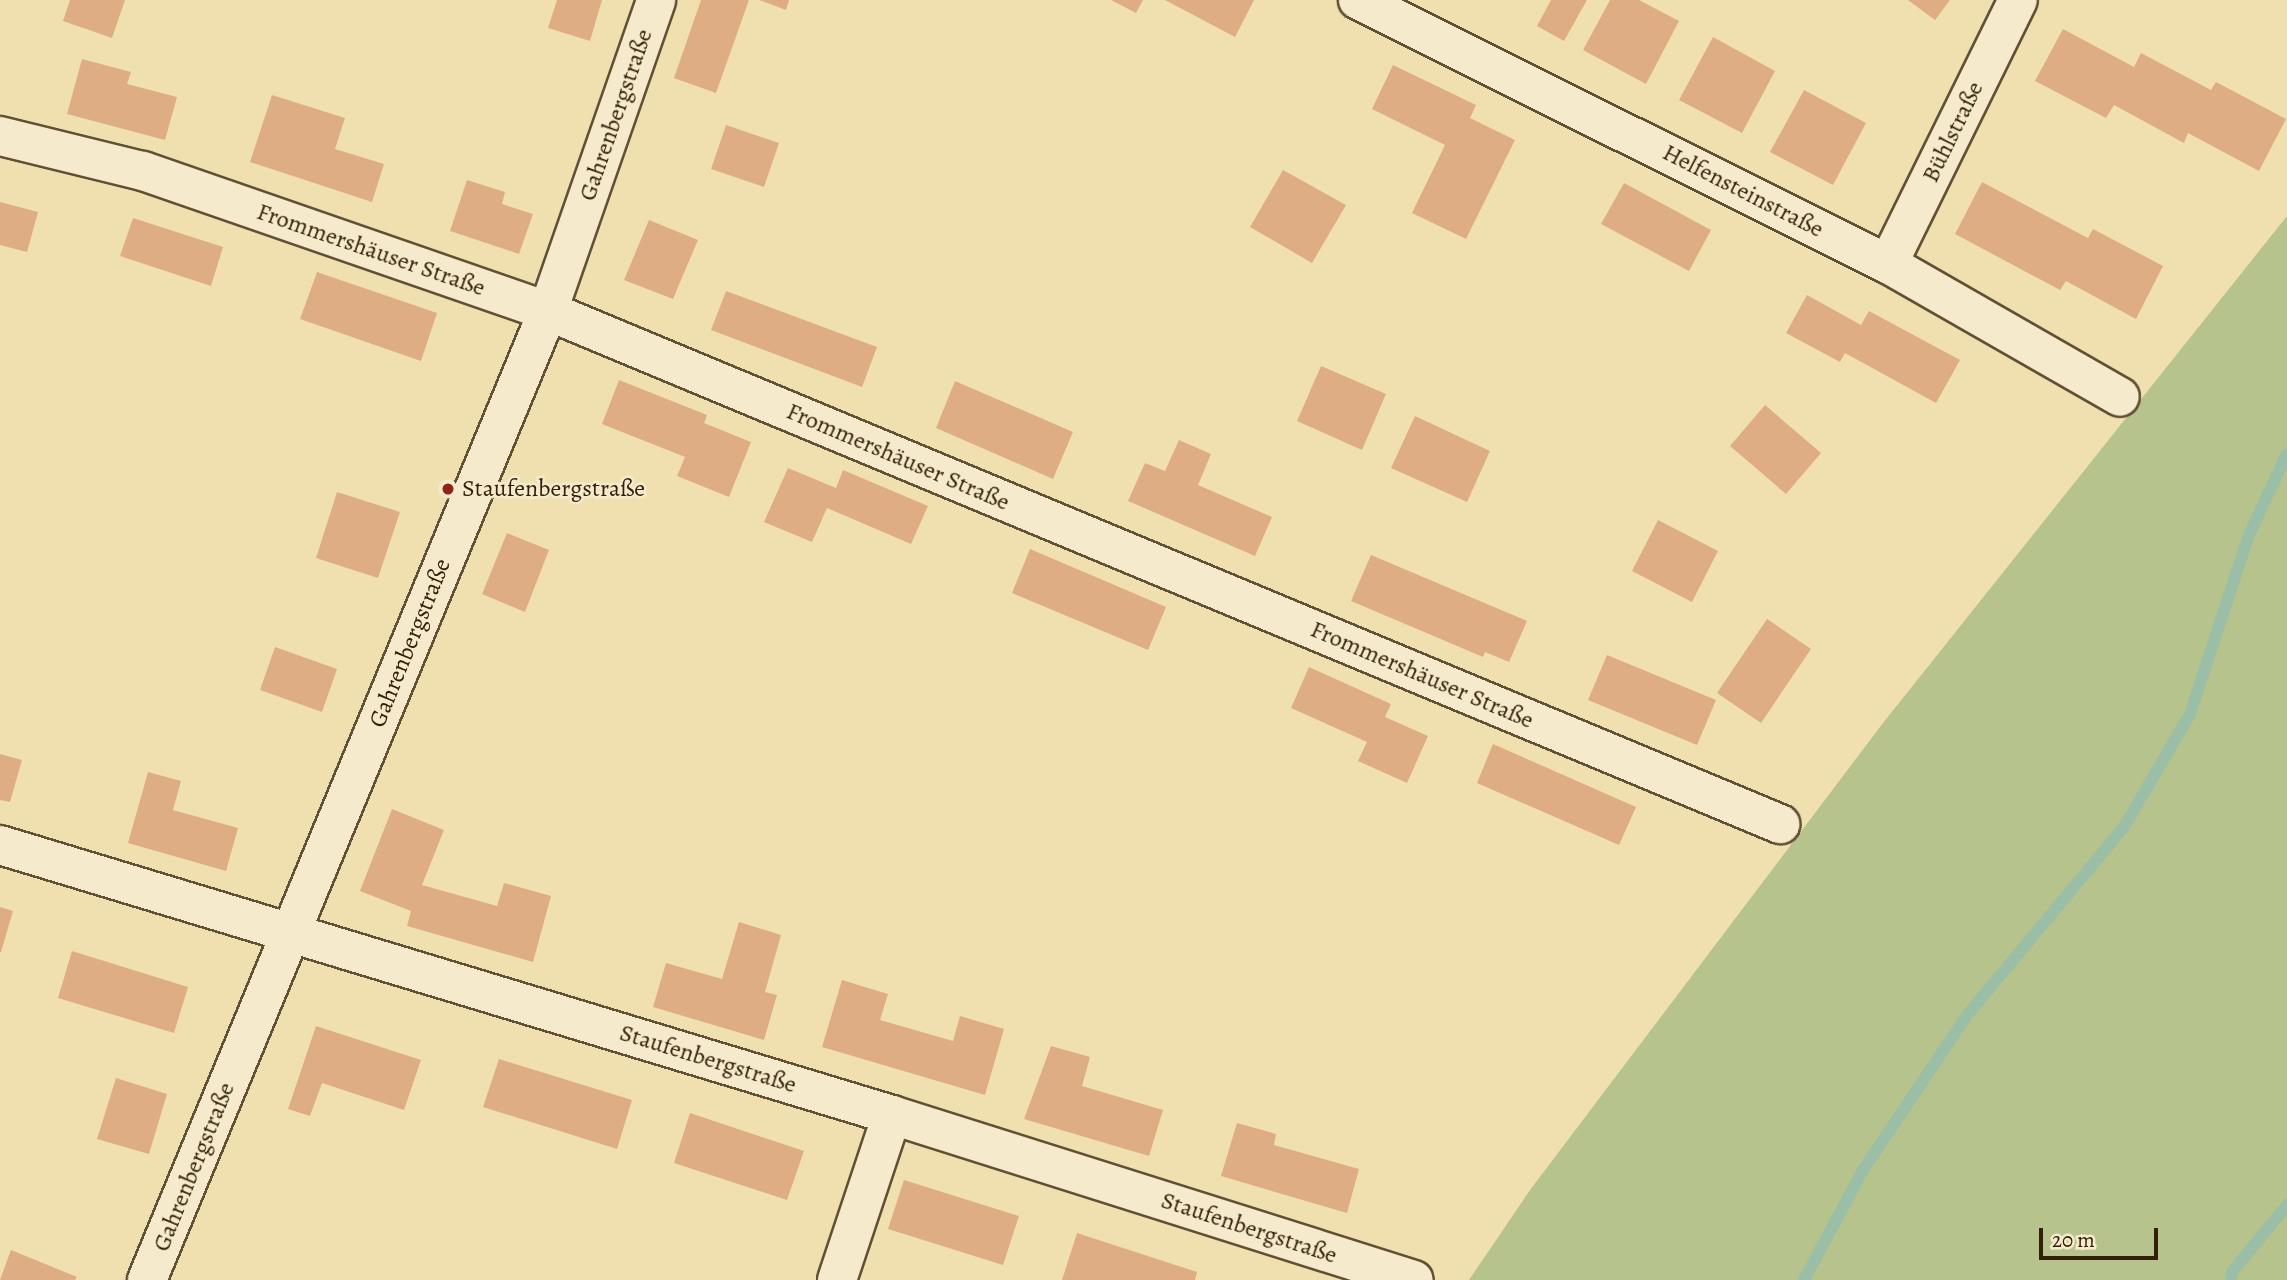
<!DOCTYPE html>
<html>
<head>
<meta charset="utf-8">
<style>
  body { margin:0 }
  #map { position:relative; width:2287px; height:1280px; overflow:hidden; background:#f0e0b0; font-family:Alegreya,serif }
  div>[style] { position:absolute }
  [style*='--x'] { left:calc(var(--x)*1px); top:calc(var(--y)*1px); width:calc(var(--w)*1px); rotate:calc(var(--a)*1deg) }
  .green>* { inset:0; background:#b7c38d }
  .stream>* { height:12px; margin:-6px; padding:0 6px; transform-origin:6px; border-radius:6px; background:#9bbea6 }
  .building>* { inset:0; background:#dfad84 }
  .roads { filter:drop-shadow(2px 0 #625034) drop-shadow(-2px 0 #625034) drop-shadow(0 2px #625034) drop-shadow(0 -2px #625034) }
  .minor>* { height:38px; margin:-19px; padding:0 19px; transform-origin:19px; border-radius:19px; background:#f5ebcc }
  .dots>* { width:19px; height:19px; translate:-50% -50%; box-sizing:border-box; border:4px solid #f5ebcc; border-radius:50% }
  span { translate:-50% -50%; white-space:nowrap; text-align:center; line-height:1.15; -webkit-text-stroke:5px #f5ebcc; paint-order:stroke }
  .street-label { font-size:24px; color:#33200b }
  .poi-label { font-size:24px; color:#33200b }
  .left { translate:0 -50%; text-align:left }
  .scale { position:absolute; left:2039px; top:1228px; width:119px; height:32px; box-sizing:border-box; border:4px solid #33200b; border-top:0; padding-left:9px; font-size:21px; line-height:24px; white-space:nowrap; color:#33200b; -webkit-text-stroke:5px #f5ebcc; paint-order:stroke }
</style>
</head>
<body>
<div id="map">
  <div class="green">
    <i style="clip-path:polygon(2287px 216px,2287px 1280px,1469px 1280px,1530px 1190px,1883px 723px)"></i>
  </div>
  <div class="stream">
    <i style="--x:1804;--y:1280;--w:125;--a:-61.8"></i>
    <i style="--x:1863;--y:1170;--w:188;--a:-56.1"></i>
    <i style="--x:1968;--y:1014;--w:244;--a:-50.2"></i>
    <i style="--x:2124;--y:827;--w:131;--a:-59.7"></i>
    <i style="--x:2190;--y:714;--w:188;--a:-71.8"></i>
    <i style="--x:2249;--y:535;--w:89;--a:-64.9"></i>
    <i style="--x:2231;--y:1280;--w:8;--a:-83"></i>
    <i style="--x:2232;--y:1272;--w:87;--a:-50.6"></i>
  </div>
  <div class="building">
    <i style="clip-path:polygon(70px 0,125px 0,112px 38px,63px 21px)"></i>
    <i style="clip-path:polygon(557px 0,602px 0,590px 41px,548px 28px)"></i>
    <i style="clip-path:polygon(701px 0,749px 0,716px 93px,674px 78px)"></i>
    <i style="clip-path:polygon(759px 0,789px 0,786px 10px)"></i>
    <i style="clip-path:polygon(1111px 0,1143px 0,1136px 13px)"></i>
    <i style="clip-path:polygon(1165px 0,1254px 0,1235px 37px)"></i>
    <i style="clip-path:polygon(1551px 0,1587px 0,1564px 41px,1537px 26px)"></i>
    <i style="clip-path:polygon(1610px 0,1639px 0,1679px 21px,1646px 84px,1583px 50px)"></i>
    <i style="clip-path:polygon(1908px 0,1950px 0,1935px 20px)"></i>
    <i style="clip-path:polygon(2063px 29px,2134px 67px,2141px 53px,2211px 90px,2216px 82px,2286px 119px,2259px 171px,2188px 133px,2184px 143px,2114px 105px,2106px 118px,2035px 81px)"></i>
    <i style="clip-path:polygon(1713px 37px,1775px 71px,1742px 133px,1679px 100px)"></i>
    <i style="clip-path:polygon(82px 59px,131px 72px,127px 84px,177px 97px,165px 140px,67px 114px)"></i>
    <i style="clip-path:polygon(1393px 65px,1476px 105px,1470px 118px,1515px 140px,1466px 239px,1412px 213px,1445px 145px,1372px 109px)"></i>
    <i style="clip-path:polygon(1804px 90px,1866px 123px,1833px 185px,1770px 152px)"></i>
    <i style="clip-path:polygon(272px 95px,345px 118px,335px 149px,384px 164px,372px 202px,250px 162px)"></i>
    <i style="clip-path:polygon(726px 125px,779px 143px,764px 187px,711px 169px)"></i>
    <i style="clip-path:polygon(1283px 170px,1346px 205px,1312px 263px,1250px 227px)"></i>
    <i style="clip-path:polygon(467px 180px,505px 192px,502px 204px,533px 214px,519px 254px,450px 231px)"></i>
    <i style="clip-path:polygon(1982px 182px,2088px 238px,2093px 229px,2163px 266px,2136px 319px,2066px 281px,2060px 290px,1955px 234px)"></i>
    <i style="clip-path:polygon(1624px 183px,1711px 230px,1689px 271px,1601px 224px)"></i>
    <i style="clip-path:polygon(0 202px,38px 212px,27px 252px,0 245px)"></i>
    <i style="clip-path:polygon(133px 218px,223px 247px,211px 286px,120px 256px)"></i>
    <i style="clip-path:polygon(649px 220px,698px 240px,673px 299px,624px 280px)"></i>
    <i style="clip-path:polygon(317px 272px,437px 313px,421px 361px,300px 319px)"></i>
    <i style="clip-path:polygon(726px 291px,877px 347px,862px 387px,711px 330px)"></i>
    <i style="clip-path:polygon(1807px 295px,1861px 325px,1869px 311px,1960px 360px,1936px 403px,1845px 353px,1840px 362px,1786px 333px)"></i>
    <i style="clip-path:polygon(1321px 366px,1386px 394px,1362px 450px,1297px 421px)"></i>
    <i style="clip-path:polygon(619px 380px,707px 415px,704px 423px,751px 442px,729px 497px,677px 476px,685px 457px,602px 424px)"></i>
    <i style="clip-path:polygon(955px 381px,1073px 432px,1053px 479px,936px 428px)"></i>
    <i style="clip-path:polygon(1765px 405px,1821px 453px,1786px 494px,1730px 446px)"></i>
    <i style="clip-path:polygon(1415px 416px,1490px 451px,1467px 502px,1391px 468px)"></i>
    <i style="clip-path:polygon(1179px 440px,1211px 454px,1198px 485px,1272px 517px,1255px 556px,1128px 501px,1145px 463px,1165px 471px)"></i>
    <i style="clip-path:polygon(788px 468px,836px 488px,843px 470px,928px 506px,911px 544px,827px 508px,812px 542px,764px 522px)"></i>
    <i style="clip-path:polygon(337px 492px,400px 512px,378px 578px,316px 558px)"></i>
    <i style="clip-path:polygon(1658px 520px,1718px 551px,1692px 602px,1632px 571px)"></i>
    <i style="clip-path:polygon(507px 533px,549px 550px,525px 612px,482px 594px)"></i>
    <i style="clip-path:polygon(1030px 549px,1166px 607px,1148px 650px,1012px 593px)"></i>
    <i style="clip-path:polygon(1371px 555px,1527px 621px,1509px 662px,1485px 652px,1483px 657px,1351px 601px)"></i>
    <i style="clip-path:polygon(1767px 619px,1811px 649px,1761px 723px,1717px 693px)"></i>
    <i style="clip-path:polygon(275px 647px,337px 669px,322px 712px,260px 690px)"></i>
    <i style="clip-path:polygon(1607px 655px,1716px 700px,1697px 745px,1588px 700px)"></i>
    <i style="clip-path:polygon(1309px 667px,1391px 704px,1385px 717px,1428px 736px,1407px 783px,1358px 761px,1367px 742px,1291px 708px)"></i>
    <i style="clip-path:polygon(1493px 744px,1636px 807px,1619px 845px,1477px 783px)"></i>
    <i style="clip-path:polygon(0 754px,22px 760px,10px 802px,0 800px)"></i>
    <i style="clip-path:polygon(148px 772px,181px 781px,173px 810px,238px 828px,226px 871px,128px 843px)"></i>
    <i style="clip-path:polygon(392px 809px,444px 830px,422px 885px,497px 906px,504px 883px,551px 896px,533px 962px,407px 926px,411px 911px,360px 891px)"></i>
    <i style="clip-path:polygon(0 907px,13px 911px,1px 952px,0 952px)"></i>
    <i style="clip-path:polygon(739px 922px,781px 935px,765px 992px,777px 995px,764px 1040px,653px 1007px,666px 963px,722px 979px)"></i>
    <i style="clip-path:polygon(72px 951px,188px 987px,174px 1033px,58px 998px)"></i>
    <i style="clip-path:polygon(842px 980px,888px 994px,880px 1020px,953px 1041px,960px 1016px,1004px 1029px,985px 1095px,822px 1047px)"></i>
    <i style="clip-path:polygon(316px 1026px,421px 1060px,404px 1110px,322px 1083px,310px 1116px,288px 1109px)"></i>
    <i style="clip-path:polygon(1051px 1046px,1090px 1057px,1082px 1086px,1163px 1110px,1149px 1156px,1024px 1119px)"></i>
    <i style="clip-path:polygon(499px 1059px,632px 1100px,617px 1149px,483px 1107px)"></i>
    <i style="clip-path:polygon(116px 1078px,167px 1094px,149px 1154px,97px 1139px)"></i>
    <i style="clip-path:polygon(690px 1113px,804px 1151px,787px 1200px,674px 1163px)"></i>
    <i style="clip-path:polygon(1237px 1123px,1276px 1134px,1274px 1145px,1359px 1169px,1347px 1213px,1221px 1176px)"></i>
    <i style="clip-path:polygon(904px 1180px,1019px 1216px,1003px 1265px,888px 1229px)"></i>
    <i style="clip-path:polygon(1077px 1233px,1197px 1272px,1195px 1280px,1062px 1280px)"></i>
    <i style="clip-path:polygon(11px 1250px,77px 1277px,75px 1280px,0 1280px)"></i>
  </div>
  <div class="roads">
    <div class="minor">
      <i style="--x:1358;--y:0;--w:592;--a:26.48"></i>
      <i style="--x:1888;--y:264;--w:267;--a:29.8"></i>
      <i style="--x:0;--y:136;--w:147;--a:13.8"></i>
      <i style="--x:143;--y:171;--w:429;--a:19.1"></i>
      <i style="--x:548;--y:311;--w:1335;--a:22.61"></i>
      <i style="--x:1888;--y:264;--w:294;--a:-63.8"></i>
      <i style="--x:0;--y:845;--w:932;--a:16.84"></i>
      <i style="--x:892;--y:1115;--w:547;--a:17.54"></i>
      <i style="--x:147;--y:1280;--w:1049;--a:-67.52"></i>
      <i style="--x:548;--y:311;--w:329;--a:-70.8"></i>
      <i style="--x:837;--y:1280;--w:174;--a:-71.6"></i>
    </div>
  </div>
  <div class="dots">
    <i style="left:448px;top:489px;background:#8f2418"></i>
  </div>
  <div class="street-label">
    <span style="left:616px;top:115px;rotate:-71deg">Gahrenbergstraße</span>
    <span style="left:1953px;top:132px;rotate:-64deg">Bühlstraße</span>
    <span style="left:1743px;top:191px;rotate:27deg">Helfensteinstraße</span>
    <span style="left:371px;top:250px;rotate:19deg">Frommershäuser Straße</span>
    <span style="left:898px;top:457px;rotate:23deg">Frommershäuser Straße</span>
    <span style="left:410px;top:643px;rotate:-68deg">Gahrenbergstraße</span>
    <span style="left:1422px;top:675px;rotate:23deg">Frommershäuser Straße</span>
    <span style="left:708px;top:1059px;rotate:17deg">Staufenbergstraße</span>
    <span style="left:194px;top:1167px;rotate:-68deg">Gahrenbergstraße</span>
    <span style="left:1249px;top:1228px;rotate:18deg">Staufenbergstraße</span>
  </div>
  <div class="poi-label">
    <span class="left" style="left:462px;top:489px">Staufenbergstraße</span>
  </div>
  <div class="scale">20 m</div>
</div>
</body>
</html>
